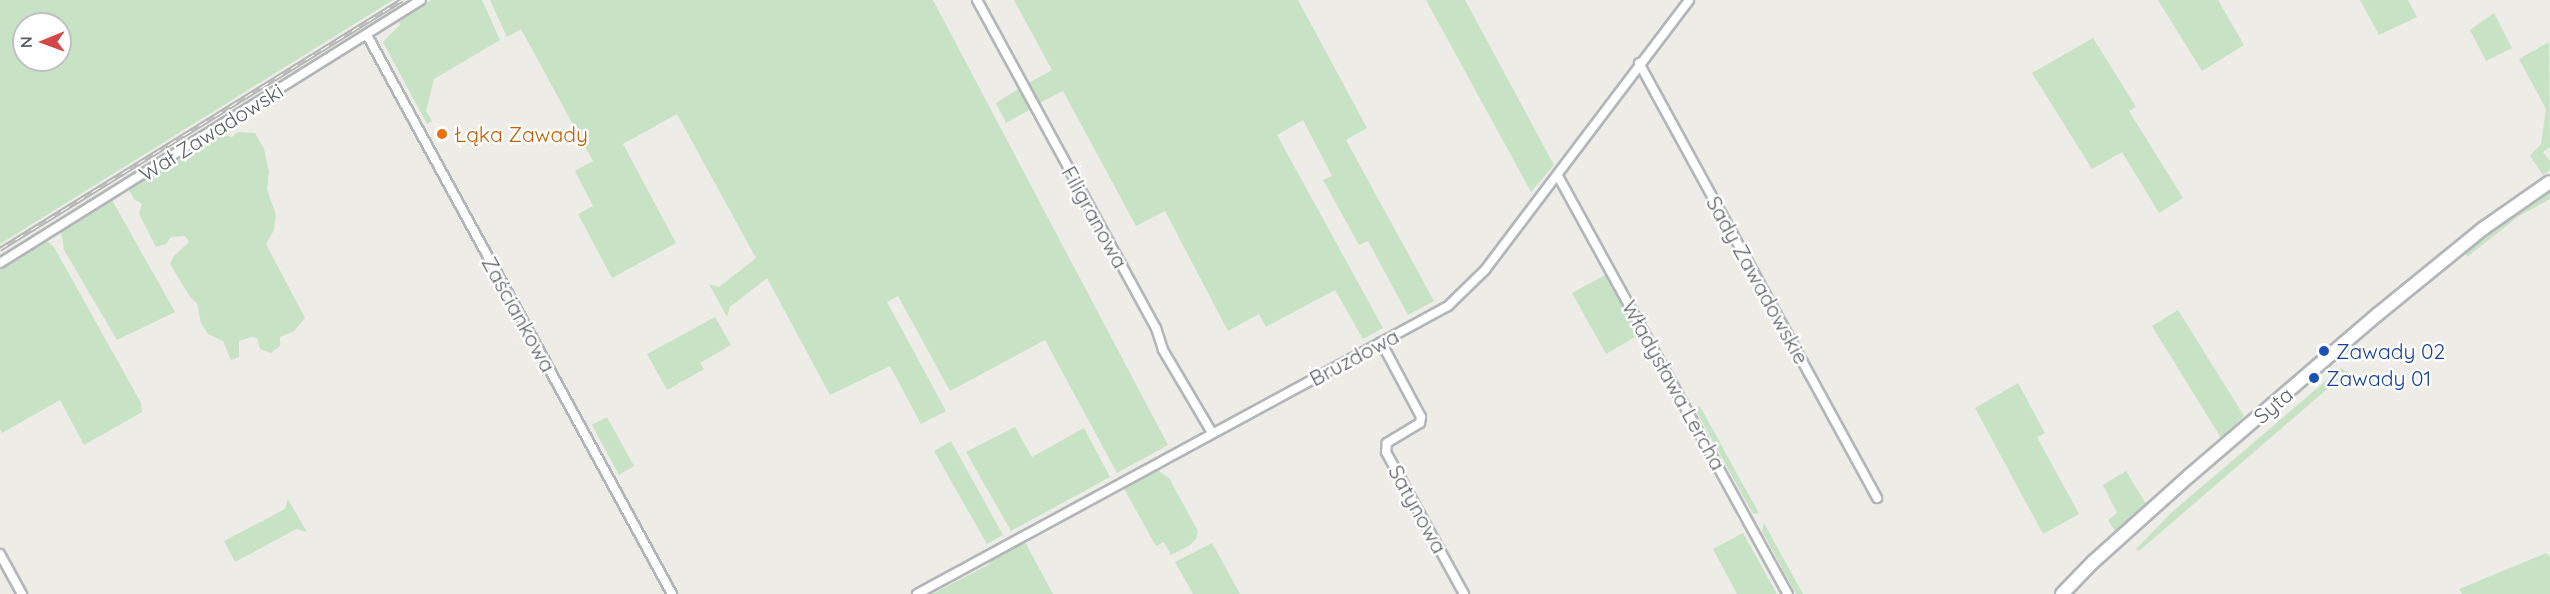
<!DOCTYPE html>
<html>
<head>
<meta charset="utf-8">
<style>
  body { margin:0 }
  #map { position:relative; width:2550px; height:594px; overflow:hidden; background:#eeece6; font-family:Quicksand,sans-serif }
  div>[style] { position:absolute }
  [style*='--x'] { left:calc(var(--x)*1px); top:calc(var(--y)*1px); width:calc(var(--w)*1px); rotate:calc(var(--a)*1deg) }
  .green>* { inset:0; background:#c8e2c6 }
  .roads { filter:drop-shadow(2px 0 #b3b6b9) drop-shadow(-2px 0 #b3b6b9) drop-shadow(0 2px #b3b6b9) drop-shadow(0 -2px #b3b6b9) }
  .street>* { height:8px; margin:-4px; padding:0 4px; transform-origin:4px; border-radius:4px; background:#fff }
  .secondary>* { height:12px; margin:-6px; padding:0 6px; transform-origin:6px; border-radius:6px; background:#fff }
  .rail>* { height:5px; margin-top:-2.5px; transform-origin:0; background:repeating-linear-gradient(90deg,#fff 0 9px,#b4b5b5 0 18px); box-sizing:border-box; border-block:2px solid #b4b5b5 }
  .dots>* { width:16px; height:16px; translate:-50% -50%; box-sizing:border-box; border:3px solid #fff; border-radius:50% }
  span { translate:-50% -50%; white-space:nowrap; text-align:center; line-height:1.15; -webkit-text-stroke:5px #fff; paint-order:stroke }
  .street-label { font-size:21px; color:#5e6164 }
  .food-label { font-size:21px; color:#c56008 }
  .left { translate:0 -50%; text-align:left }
  .transit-label { font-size:21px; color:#164399 }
  .north { position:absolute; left:12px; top:12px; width:60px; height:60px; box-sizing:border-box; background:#fff; border:2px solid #bfc0c1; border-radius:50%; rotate:269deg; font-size:16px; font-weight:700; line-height:24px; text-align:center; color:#5e6164 }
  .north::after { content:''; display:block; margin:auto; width:21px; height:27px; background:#d34747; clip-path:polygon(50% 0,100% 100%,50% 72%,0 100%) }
</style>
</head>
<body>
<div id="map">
  <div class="green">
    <i style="clip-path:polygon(evenodd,0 0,393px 0,0 244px,0 0,24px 24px,60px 24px,60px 60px,24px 60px,24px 24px)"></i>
    <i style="clip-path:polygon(431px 0,482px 0,500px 40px,434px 79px,426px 111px,432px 121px,427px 124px,383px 42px,400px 25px,399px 22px)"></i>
    <i style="clip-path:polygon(490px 0,933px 0,1168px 445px,1117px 473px,1045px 340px,950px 391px,898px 296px,887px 302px,946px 411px,921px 424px,890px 366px,830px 395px,767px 278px,730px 307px,727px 317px,709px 284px,719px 287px,756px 258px,677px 114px,623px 144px,676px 243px,612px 278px,578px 214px,593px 206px,575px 171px,593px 161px,521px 29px,507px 37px)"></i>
    <i style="clip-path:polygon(1014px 0,1298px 0,1367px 128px,1346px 140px,1434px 301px,1408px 315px,1368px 241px,1359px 245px,1323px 180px,1332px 176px,1303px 120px,1277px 135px,1383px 328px,1363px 339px,1335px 290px,1266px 327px,1259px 314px,1228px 331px,1165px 211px,1136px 226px,1063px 91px,1038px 104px,1027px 84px,1052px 70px)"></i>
    <i style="clip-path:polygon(1426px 0,1465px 0,1554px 165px,1531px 192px)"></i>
    <i style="clip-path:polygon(2158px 0,2218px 0,2244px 45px,2202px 71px)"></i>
    <i style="clip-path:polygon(2360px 0,2408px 0,2417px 17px,2379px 35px)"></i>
    <i style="clip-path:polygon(2494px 13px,2512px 48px,2486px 61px,2470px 30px)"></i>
    <i style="clip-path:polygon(2093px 38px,2136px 107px,2129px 111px,2183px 198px,2159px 213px,2122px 152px,2092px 169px,2032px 73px)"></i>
    <i style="clip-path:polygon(2549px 42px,2550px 147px,2543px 152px,2550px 161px,2550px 170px,2543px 175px,2530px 156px,2541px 144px,2546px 109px,2519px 59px)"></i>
    <i style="clip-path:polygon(1020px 88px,1031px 109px,1006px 123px,996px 103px)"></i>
    <i style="clip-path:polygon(237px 132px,255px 133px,264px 149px,269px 172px,267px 189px,276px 215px,274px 230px,266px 244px,305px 318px,294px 331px,280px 337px,280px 346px,271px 353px,260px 349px,257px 338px,251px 337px,239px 341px,239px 357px,231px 360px,223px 341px,208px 334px,201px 323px,197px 303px,190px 297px,170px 264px,174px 256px,189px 242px,185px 236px,171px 237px,166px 244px,156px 247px,139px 214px,142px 204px,134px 199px,129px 190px,219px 134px,232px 137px)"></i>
    <i style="clip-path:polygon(2550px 189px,2550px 199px,2519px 216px,2467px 257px,2464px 249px)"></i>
    <i style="clip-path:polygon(112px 200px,175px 312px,117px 340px,64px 250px,61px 231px)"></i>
    <i style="clip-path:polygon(47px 241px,54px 247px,141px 403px,142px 412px,84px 445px,60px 400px,2px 433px,0 429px,0 270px)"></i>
    <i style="clip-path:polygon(1607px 274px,1640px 334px,1606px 354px,1572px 293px)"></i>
    <i style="clip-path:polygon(2178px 310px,2244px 416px,2221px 438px,2152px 326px)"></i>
    <i style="clip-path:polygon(715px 317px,731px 345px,700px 363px,704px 369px,667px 390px,647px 354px)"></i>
    <i style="clip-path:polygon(2341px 368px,2347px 372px,2139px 551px,2136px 549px,2172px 512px)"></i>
    <i style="clip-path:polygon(2018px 383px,2045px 433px,2037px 437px,2079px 514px,2043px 534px,1975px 408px)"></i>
    <i style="clip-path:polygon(1700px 406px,1742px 483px,1759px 513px,1753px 514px,1695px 409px)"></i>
    <i style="clip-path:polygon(607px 417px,634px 466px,619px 475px,592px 425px)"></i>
    <i style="clip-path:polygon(1015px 427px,1032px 457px,1084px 428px,1110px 477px,1011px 531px,966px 452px)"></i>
    <i style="clip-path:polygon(951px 441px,1003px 535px,987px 544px,934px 451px)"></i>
    <i style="clip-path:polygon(1156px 469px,1169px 478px,1198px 531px,1196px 539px,1189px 546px,1171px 555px,1164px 542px,1156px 546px,1124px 489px)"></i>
    <i style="clip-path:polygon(2126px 471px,2146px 504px,2115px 531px,2108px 520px,2117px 513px,2103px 485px)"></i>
    <i style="clip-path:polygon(288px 499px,307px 532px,296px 529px,235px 562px,224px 541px,285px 509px)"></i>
    <i style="clip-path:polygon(1764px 523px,1803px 594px,1796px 594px,1762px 531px)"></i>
    <i style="clip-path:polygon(1743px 533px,1777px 594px,1737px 594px,1713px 549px)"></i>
    <i style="clip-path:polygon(1025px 542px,1053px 594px,932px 594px,990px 564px,989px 561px)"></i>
    <i style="clip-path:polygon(1212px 543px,1240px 594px,1193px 594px,1175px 562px)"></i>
    <i style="clip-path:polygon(2546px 553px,2550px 557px,2550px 594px,2462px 594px,2459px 589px)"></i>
  </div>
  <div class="roads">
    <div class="street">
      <i style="--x:977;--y:0;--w:374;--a:61.4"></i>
      <i style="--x:1156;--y:328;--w:23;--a:72"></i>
      <i style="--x:1163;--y:350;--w:96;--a:59.4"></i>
      <i style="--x:367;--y:35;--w:637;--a:61.38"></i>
      <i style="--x:1639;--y:63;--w:496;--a:61.3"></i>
      <i style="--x:1558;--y:176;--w:477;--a:61.2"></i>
      <i style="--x:0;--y:263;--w:496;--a:-32"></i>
      <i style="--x:1381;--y:342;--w:85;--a:61.9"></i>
      <i style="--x:1421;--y:417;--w:6;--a:99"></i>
      <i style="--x:1420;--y:423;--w:39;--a:149"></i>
      <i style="--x:1387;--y:443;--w:9;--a:96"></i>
      <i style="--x:1386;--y:452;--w:162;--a:61.2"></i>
      <i style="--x:0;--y:554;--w:46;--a:61.2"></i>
      <i style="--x:917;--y:594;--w:604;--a:-28.47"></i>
      <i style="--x:1448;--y:306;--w:52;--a:-44.2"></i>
      <i style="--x:1485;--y:270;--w:338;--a:-52.9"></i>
    </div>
    <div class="secondary">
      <i style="--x:2062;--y:594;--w:45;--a:-45.9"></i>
      <i style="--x:2093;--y:562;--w:129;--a:-41.9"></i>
      <i style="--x:2189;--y:476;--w:249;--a:-40.6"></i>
      <i style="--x:2378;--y:314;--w:136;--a:-39.1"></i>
      <i style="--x:2484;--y:228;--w:80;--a:-34.9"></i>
    </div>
  </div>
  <div class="rail">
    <i style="--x:0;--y:249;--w:473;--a:-31.8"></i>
  </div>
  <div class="dots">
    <i style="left:442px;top:134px;background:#e8710a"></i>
    <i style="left:2324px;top:351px;background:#1a4fb4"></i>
    <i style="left:2314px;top:378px;background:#1a4fb4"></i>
  </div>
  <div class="street-label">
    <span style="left:211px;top:132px;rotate:-32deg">Wał Zawadowski</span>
    <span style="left:1095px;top:217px;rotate:61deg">Filigranowa</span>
    <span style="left:1758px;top:280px;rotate:61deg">Sady Zawadowskie</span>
    <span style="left:519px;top:314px;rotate:61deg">Zaściankowa</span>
    <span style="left:1354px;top:357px;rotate:-28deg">Bruzdowa</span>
    <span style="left:1674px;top:385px;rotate:61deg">Władysława Lercha</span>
    <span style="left:2273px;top:405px;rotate:-40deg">Syta</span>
    <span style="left:1418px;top:509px;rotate:61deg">Satynowa</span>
  </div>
  <div class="food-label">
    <span class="left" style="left:454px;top:134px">Łąka Zawady</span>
  </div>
  <div class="transit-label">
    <span class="left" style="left:2336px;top:351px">Zawady 02</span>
    <span class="left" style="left:2326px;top:378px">Zawady 01</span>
  </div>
  <div class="north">N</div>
</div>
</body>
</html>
